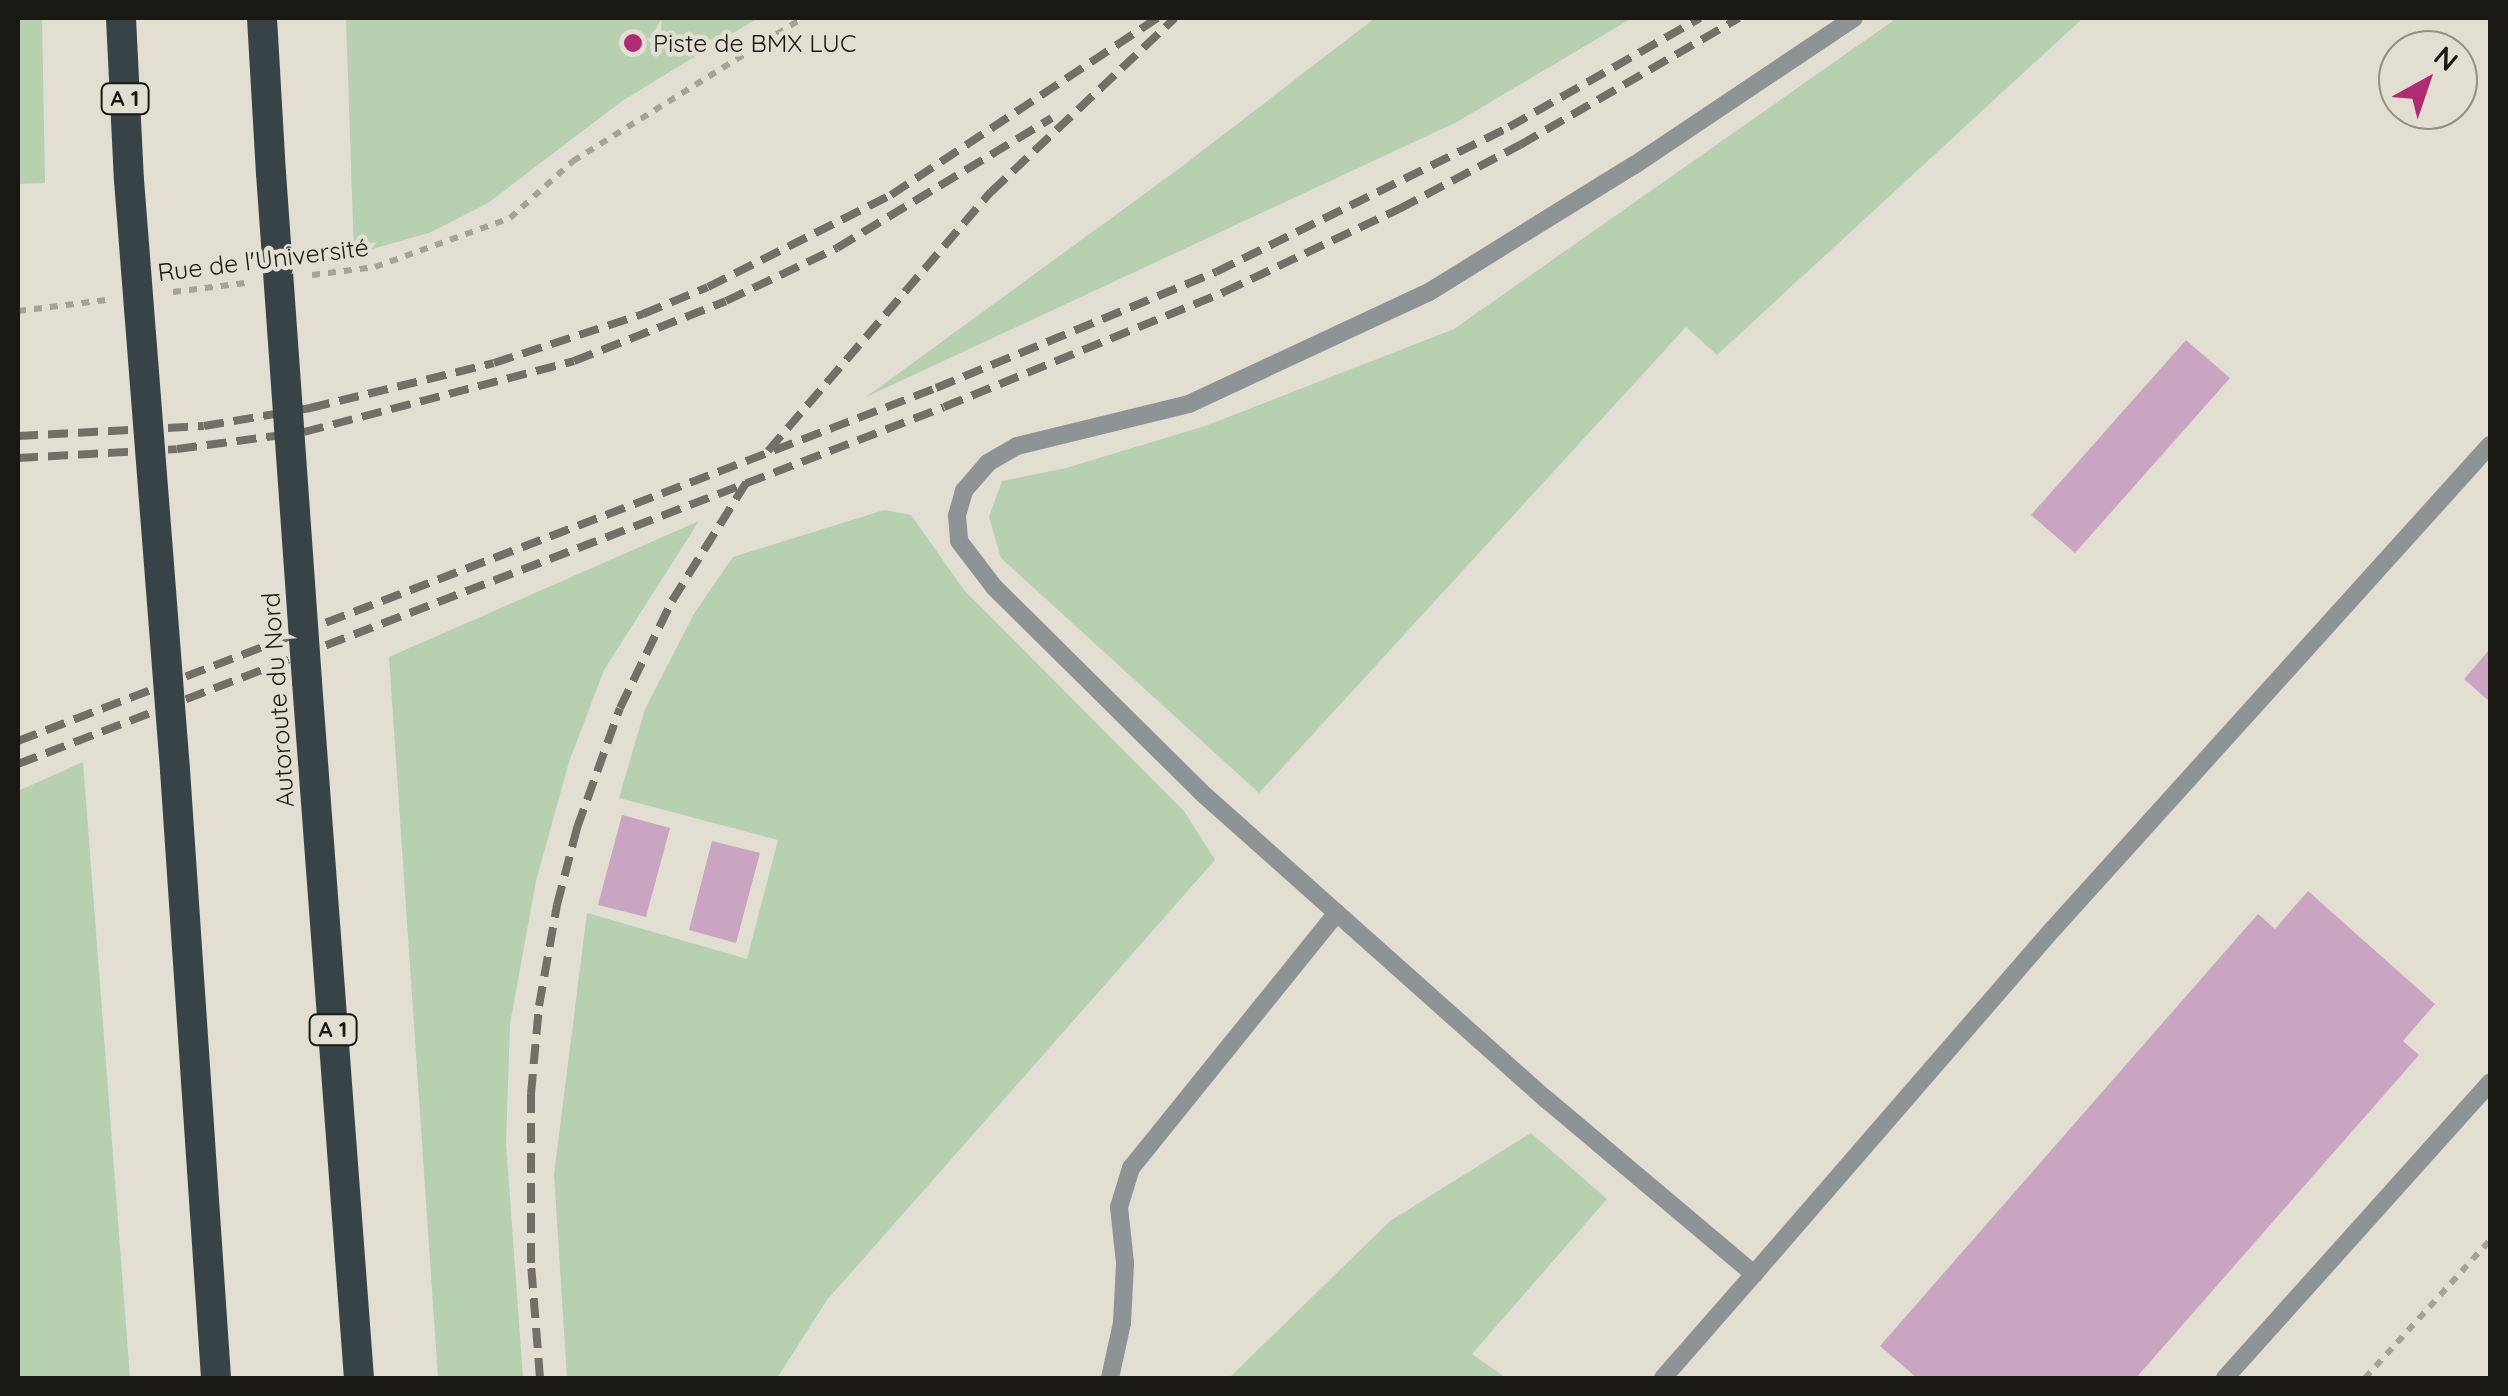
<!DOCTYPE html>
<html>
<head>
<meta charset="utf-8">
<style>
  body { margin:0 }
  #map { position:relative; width:2508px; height:1396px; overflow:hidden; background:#e2ded2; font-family:Quicksand,sans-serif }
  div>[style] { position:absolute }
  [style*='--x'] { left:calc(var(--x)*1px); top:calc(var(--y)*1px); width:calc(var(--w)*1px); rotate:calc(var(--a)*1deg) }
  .green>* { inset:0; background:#b7d0b0 }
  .building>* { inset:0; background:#caa5c1 }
  .path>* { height:6px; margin-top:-3px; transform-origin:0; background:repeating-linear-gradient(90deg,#a5a298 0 8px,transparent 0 16px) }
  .lane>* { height:18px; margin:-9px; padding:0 9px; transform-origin:9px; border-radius:9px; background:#8e9496 }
  .highway>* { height:30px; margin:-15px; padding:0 15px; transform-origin:15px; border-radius:15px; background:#374346 }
  .rail>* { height:8px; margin-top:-4px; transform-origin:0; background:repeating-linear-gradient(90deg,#716f67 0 20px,transparent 0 30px) }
  .highway-bridge>* { height:30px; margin:-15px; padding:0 15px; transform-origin:15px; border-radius:15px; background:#374346 }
  .dots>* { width:28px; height:28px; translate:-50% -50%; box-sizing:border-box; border:5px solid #e2ded2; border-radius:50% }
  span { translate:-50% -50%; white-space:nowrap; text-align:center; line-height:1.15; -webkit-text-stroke:9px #e2ded2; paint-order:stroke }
  .shield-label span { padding:2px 8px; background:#e2ded2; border:2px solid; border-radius:8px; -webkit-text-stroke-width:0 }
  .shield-label { font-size:22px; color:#191813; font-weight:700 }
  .poi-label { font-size:25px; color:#191813 }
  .left { translate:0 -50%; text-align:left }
  .street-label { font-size:25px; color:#191813 }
  .frame { position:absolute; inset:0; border:20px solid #191813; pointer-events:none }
  .north { position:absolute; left:2378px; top:30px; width:100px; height:100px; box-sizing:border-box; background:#e2ded2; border:2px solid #928f86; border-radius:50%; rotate:40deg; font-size:28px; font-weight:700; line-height:40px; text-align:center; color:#191813 }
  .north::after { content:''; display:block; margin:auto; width:35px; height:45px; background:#af2b73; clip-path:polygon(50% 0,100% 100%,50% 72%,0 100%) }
</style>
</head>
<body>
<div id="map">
  <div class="green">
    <i style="clip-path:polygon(18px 18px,42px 18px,45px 183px,18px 184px)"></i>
    <i style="clip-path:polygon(346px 18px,758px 18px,622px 101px,488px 203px,429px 233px,354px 254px)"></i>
    <i style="clip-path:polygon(1375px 18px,1632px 18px,1457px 122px,866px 397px,1180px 168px)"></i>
    <i style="clip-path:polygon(1897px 18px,2083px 18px,1717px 355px,1686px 327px,1259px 793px,1001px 558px,989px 517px,1002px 481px,1066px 468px,1205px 426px,1454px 329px)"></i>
    <i style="clip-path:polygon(884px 510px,911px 515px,964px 590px,1184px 811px,1215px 860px,827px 1300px,777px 1378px,567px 1378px,554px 1174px,587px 913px,747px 959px,778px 840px,619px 798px,645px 709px,695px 612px,733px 557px)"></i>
    <i style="clip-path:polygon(699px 521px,604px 670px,569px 762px,536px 881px,510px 1024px,506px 1143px,523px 1378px,438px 1378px,389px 657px)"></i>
    <i style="clip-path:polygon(83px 762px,130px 1378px,18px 1378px,18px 791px)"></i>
    <i style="clip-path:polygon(1531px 1133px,1607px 1199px,1472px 1354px,1506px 1378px,1229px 1378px,1390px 1221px)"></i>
  </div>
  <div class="building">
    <i style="clip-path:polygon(2186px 340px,2230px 378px,2075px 553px,2031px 515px)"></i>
    <i style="clip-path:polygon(2490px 649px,2490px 702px,2464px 679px)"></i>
    <i style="clip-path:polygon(622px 815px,670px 828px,646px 917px,598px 905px)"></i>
    <i style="clip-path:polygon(712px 841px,760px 853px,736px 943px,689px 930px)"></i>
    <i style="clip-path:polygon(2308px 891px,2435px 1004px,2403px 1041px,2419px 1055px,2136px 1378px,1917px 1378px,1880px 1346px,2258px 914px,2275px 929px)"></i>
  </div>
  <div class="path">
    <i style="--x:312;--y:275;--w:64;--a:-7.2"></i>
    <i style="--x:375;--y:267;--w:144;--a:-19.9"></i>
    <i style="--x:510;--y:218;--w:85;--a:-42.1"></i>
    <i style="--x:573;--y:161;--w:271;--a:-31.9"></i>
    <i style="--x:173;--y:292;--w:73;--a:-7.1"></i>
    <i style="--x:18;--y:311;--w:89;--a:-7.1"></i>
    <i style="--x:2365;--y:1378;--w:186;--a:-47.8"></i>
  </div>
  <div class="lane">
    <i style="--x:1854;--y:18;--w:265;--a:146.2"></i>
    <i style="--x:1634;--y:165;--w:241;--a:148.2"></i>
    <i style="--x:1429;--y:292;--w:265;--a:155"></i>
    <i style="--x:1189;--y:404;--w:177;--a:166.3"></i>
    <i style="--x:1017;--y:446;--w:34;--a:150"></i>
    <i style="--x:988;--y:463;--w:37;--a:131"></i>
    <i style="--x:964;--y:491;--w:26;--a:106"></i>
    <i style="--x:957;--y:516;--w:25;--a:85"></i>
    <i style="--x:959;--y:541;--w:58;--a:52.7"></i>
    <i style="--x:994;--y:587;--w:291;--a:44.7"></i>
    <i style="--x:1201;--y:792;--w:462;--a:41.7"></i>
    <i style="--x:1546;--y:1099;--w:272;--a:40.1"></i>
    <i style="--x:1754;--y:1274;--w:457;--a:-49.1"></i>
    <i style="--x:2053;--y:929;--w:652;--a:-47.92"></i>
    <i style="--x:1110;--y:1378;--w:56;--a:-77.7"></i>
    <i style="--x:1122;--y:1323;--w:60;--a:-87.1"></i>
    <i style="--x:1125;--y:1263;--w:56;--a:-96.1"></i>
    <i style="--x:1119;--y:1207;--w:41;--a:-72.9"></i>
    <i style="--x:1131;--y:1168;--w:328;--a:-51.1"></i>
    <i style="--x:1663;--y:1378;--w:138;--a:-48.8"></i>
    <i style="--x:2225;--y:1378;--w:397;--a:-48.1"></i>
  </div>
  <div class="highway">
    <i style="--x:121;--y:18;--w:162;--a:87.2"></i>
    <i style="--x:262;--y:18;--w:155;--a:86.7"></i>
    <i style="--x:307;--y:682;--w:698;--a:85.73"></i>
    <i style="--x:175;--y:770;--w:609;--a:86.14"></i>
  </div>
  <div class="rail">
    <i style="--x:18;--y:436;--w:186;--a:-3.1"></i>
    <i style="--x:204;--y:426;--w:108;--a:-9.6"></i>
    <i style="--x:310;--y:408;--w:189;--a:-13.7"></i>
    <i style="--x:494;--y:363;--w:157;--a:-18.2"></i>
    <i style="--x:643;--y:314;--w:70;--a:-22.6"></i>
    <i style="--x:708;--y:287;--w:205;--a:-26.7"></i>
    <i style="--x:891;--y:195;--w:320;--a:-33.6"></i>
    <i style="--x:768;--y:451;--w:342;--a:-49.3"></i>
    <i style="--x:991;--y:192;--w:253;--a:-43.4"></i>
    <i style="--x:18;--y:458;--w:159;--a:-3.2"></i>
    <i style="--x:177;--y:449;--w:128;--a:-7.6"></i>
    <i style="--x:304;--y:432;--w:279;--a:-14.7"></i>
    <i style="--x:574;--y:361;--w:163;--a:-21.5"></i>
    <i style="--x:726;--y:301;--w:123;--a:-25.5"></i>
    <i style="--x:837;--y:248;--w:251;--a:-31.2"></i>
    <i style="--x:18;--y:741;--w:984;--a:-21.03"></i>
    <i style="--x:936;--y:388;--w:303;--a:-22.5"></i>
    <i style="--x:1216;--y:272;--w:327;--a:-26.3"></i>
    <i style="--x:1509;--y:127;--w:220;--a:-29.7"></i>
    <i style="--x:18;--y:764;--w:992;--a:-21.08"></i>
    <i style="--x:944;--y:407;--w:303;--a:-22.3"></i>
    <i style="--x:1224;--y:292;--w:194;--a:-25.4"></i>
    <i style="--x:1399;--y:209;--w:137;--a:-27.9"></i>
    <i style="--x:1520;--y:145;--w:253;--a:-30.1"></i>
    <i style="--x:540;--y:1378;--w:115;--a:-94.5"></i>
    <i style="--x:531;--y:1263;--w:169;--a:-90"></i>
    <i style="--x:531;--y:1094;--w:88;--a:-84.8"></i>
    <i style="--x:539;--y:1006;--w:103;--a:-79.9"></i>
    <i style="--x:557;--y:905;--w:80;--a:-75.4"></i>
    <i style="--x:577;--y:828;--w:127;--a:-70.3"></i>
    <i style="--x:620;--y:708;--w:119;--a:-64.1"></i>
    <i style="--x:672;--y:601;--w:143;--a:-57.9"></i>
  </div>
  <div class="highway-bridge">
    <i style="--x:271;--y:173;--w:510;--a:85.95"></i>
    <i style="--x:129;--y:180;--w:592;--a:85.54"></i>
  </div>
  <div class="dots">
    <i style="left:633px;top:43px;background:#af2b73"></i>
  </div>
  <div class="shield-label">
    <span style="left:125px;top:99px">A 1</span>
    <span style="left:333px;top:1030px">A 1</span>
  </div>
  <div class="poi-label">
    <span class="left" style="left:653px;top:43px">Piste de BMX LUC</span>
  </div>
  <div class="street-label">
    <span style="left:263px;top:260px;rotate:-7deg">Rue de l'Université</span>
    <span style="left:278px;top:700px;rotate:-94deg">Autoroute du Nord</span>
  </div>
  <div class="frame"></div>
  <div class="north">N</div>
</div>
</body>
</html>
